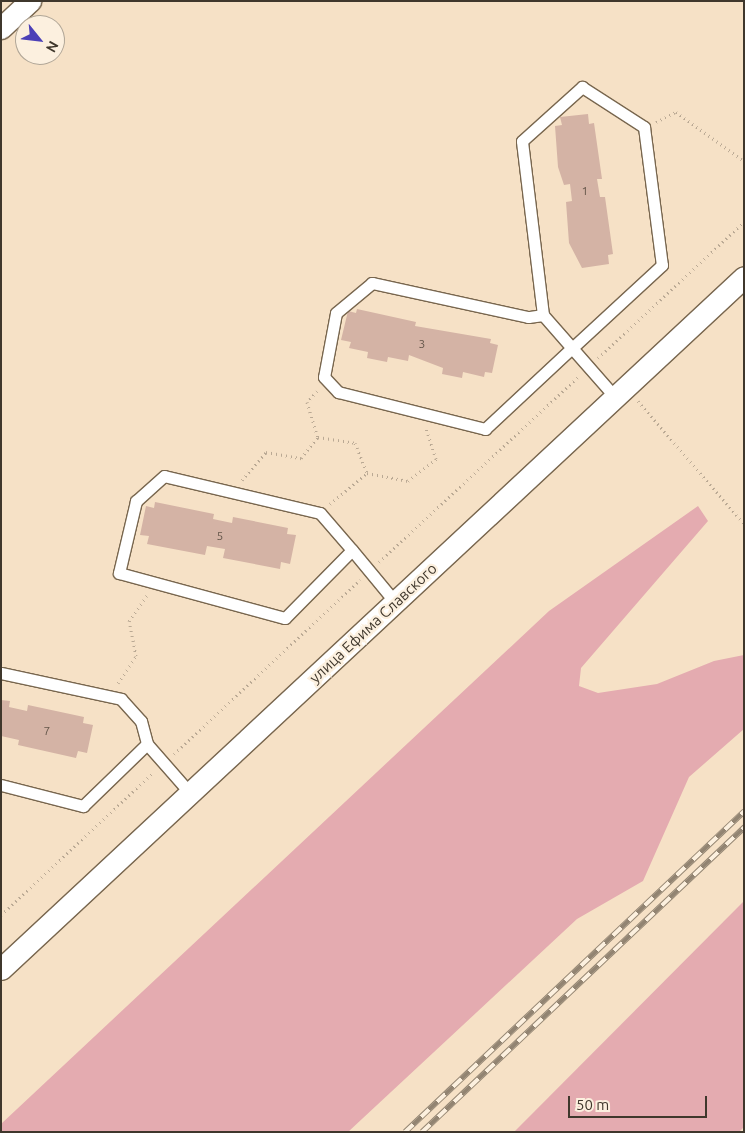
<!DOCTYPE html>
<html>
<head>
<meta charset="utf-8">
<style>
  body { margin:0 }
  #map { position:relative; width:745px; height:1133px; overflow:hidden; background:#f6e1c6; font-family:Ubuntu,sans-serif }
  div>[style] { position:absolute }
  [style*='--x'] { left:calc(var(--x)*1px); top:calc(var(--y)*1px); width:calc(var(--w)*1px); rotate:calc(var(--a)*1deg) }
  .green>* { inset:0; background:#e4abb0 }
  .building>* { inset:0; background:#d4b3a5 }
  .path>* { height:3px; margin-top:-1.5px; transform-origin:0; background:repeating-linear-gradient(90deg,#baa994 0 1px,transparent 0 5px) }
  .roads { filter:drop-shadow(1px 0 #78664e) drop-shadow(-1px 0 #78664e) drop-shadow(0 1px #78664e) drop-shadow(0 -1px #78664e) }
  .lane>* { height:11px; margin:-5.5px; padding:0 5.5px; transform-origin:5.5px; border-radius:5.5px; background:#fff }
  .street>* { height:21px; margin:-10.5px; padding:0 10.5px; transform-origin:10.5px; border-radius:10.5px; background:#fff }
  .rail>* { height:5.5px; margin-top:-2.75px; transform-origin:0; background:repeating-linear-gradient(90deg,#fcf0df 0 11px,#928472 0 22px); box-sizing:border-box; border-block:1px solid #928472 }
  span { translate:-50% -50%; white-space:nowrap; text-align:center; line-height:1.15; -webkit-text-stroke:4.5px #fcf0df; paint-order:stroke }
  .number-label { font-size:12px; color:#64564a }
  .number-label span { -webkit-text-stroke-width:0 }
  .street-label { font-size:15px; color:#3f372c }
  .frame { position:absolute; inset:0; border:2px solid #3f372c; pointer-events:none }
  .north { position:absolute; left:15px; top:15px; width:50px; height:50px; box-sizing:border-box; background:#fcf0df; border:1px solid #b0a697; border-radius:50%; rotate:119deg; font-size:14px; font-weight:700; line-height:20px; text-align:center; color:#3f372c }
  .north::after { content:''; display:block; margin:auto; width:18px; height:22px; background:#4c40b7; clip-path:polygon(50% 0,100% 100%,50% 72%,0 100%) }
  .scale { position:absolute; left:568px; top:1096px; width:139px; height:22px; box-sizing:border-box; border:2px solid #3f372c; border-top:0; padding-left:6px; font-size:15px; line-height:18px; white-space:nowrap; color:#3f372c; -webkit-text-stroke:4px #fcf0df; paint-order:stroke }
</style>
</head>
<body>
<div id="map">
  <div class="green">
    <i style="clip-path:polygon(698px 506px,708px 521px,581px 668px,579px 686px,598px 693px,657px 684px,714px 661px,744px 655px,744px 729px,689px 777px,643px 881px,577px 919px,348px 1132px,1px 1132px,1px 1124px,549px 611px)"></i>
    <i style="clip-path:polygon(744px 901px,744px 1127px,739px 1132px,514px 1132px)"></i>
  </div>
  <div class="building">
    <i style="clip-path:polygon(588px 114px,589px 124px,594px 123px,602px 179px,597px 179px,600px 197px,605px 197px,613px 254px,608px 255px,609px 264px,582px 268px,569px 243px,566px 202px,572px 201px,570px 184px,564px 185px,558px 167px,555px 126px,562px 125px,560px 117px)"></i>
    <i style="clip-path:polygon(357px 309px,416px 322px,415px 326px,491px 339px,490px 343px,498px 345px,492px 373px,485px 372px,484px 377px,463px 372px,462px 378px,442px 374px,443px 368px,409px 355px,408px 361px,388px 357px,387px 362px,367px 358px,368px 352px,349px 348px,351px 342px,341px 340px,348px 311px,356px 313px)"></i>
    <i style="clip-path:polygon(155px 502px,214px 514px,213px 519px,232px 523px,233px 517px,288px 528px,287px 534px,296px 535px,290px 564px,281px 562px,280px 569px,223px 558px,225px 549px,207px 546px,205px 555px,147px 544px,149px 536px,140px 535px,146px 506px,154px 508px)"></i>
    <i style="clip-path:polygon(1px 700px,10px 701px,9px 707px,27px 711px,28px 705px,84px 717px,83px 723px,93px 725px,87px 753px,78px 751px,76px 758px,18px 745px,19px 740px,1px 736px)"></i>
  </div>
  <div class="path">
    <i style="--x:656;--y:122;--w:22;--a:-27"></i>
    <i style="--x:676;--y:112;--w:84;--a:35.8"></i>
    <i style="--x:598;--y:358;--w:200;--a:-43"></i>
    <i style="--x:317;--y:391;--w:15;--a:132"></i>
    <i style="--x:307;--y:402;--w:37;--a:73"></i>
    <i style="--x:638;--y:401;--w:162;--a:49.2"></i>
    <i style="--x:242;--y:480;--w:37;--a:-49"></i>
    <i style="--x:266;--y:452;--w:36;--a:10"></i>
    <i style="--x:301;--y:458;--w:27;--a:-51"></i>
    <i style="--x:318;--y:437;--w:37;--a:9"></i>
    <i style="--x:355;--y:443;--w:32;--a:68"></i>
    <i style="--x:330;--y:504;--w:48;--a:-40"></i>
    <i style="--x:367;--y:473;--w:42;--a:11"></i>
    <i style="--x:408;--y:481;--w:36;--a:-38"></i>
    <i style="--x:436;--y:459;--w:33;--a:-108"></i>
    <i style="--x:379;--y:562;--w:273;--a:-42.9"></i>
    <i style="--x:118;--y:683;--w:32;--a:-56"></i>
    <i style="--x:136;--y:656;--w:36;--a:-101"></i>
    <i style="--x:129;--y:621;--w:33;--a:-55"></i>
    <i style="--x:174;--y:754;--w:255;--a:-43.1"></i>
    <i style="--x:1;--y:915;--w:208;--a:-43.1"></i>
  </div>
  <div class="roads">
    <div class="lane">
      <i style="--x:582;--y:87;--w:74;--a:32.8"></i>
      <i style="--x:644;--y:127;--w:139;--a:82.6"></i>
      <i style="--x:662;--y:265;--w:122;--a:137.3"></i>
      <i style="--x:572;--y:348;--w:44;--a:-131.3"></i>
      <i style="--x:543;--y:315;--w:175;--a:-96.9"></i>
      <i style="--x:522;--y:141;--w:81;--a:-42"></i>
      <i style="--x:543;--y:315;--w:15;--a:172"></i>
      <i style="--x:528;--y:317;--w:160;--a:-167.7"></i>
      <i style="--x:372;--y:283;--w:47;--a:140.2"></i>
      <i style="--x:336;--y:313;--w:65;--a:100.6"></i>
      <i style="--x:324;--y:377;--w:21;--a:47"></i>
      <i style="--x:338;--y:392;--w:152;--a:14.1"></i>
      <i style="--x:485;--y:429;--w:119;--a:-43"></i>
      <i style="--x:572;--y:348;--w:65;--a:48.7"></i>
      <i style="--x:352;--y:550;--w:49;--a:-130.9"></i>
      <i style="--x:320;--y:513;--w:160;--a:-166.7"></i>
      <i style="--x:164;--y:476;--w:38;--a:138"></i>
      <i style="--x:136;--y:501;--w:74;--a:103.3"></i>
      <i style="--x:119;--y:573;--w:172;--a:15.2"></i>
      <i style="--x:285;--y:618;--w:95;--a:-45.4"></i>
      <i style="--x:352;--y:550;--w:67;--a:50.4"></i>
      <i style="--x:1;--y:673;--w:123;--a:12.2"></i>
      <i style="--x:121;--y:699;--w:30;--a:48"></i>
      <i style="--x:141;--y:721;--w:24;--a:75"></i>
      <i style="--x:147;--y:744;--w:65;--a:48.7"></i>
      <i style="--x:1;--y:785;--w:85;--a:14.4"></i>
      <i style="--x:83;--y:806;--w:89;--a:-44.1"></i>
    </div>
    <div class="street">
      <i style="--x:1;--y:28;--w:40;--a:-43"></i>
      <i style="--x:1;--y:969;--w:1015;--a:-42.96"></i>
    </div>
  </div>
  <div class="rail">
    <i style="--x:405;--y:1132;--w:467;--a:-43.4"></i>
    <i style="--x:422;--y:1132;--w:444;--a:-43.4"></i>
  </div>
  <div class="number-label">
    <span style="left:585px;top:191px">1</span>
    <span style="left:422px;top:344px">3</span>
    <span style="left:220px;top:536px">5</span>
    <span style="left:47px;top:731px">7</span>
  </div>
  <div class="street-label">
    <span style="left:373px;top:623px;rotate:-43deg">улица Ефима Славского</span>
  </div>
  <div class="frame"></div>
  <div class="north">N</div>
  <div class="scale">50 m</div>
</div>
</body>
</html>
